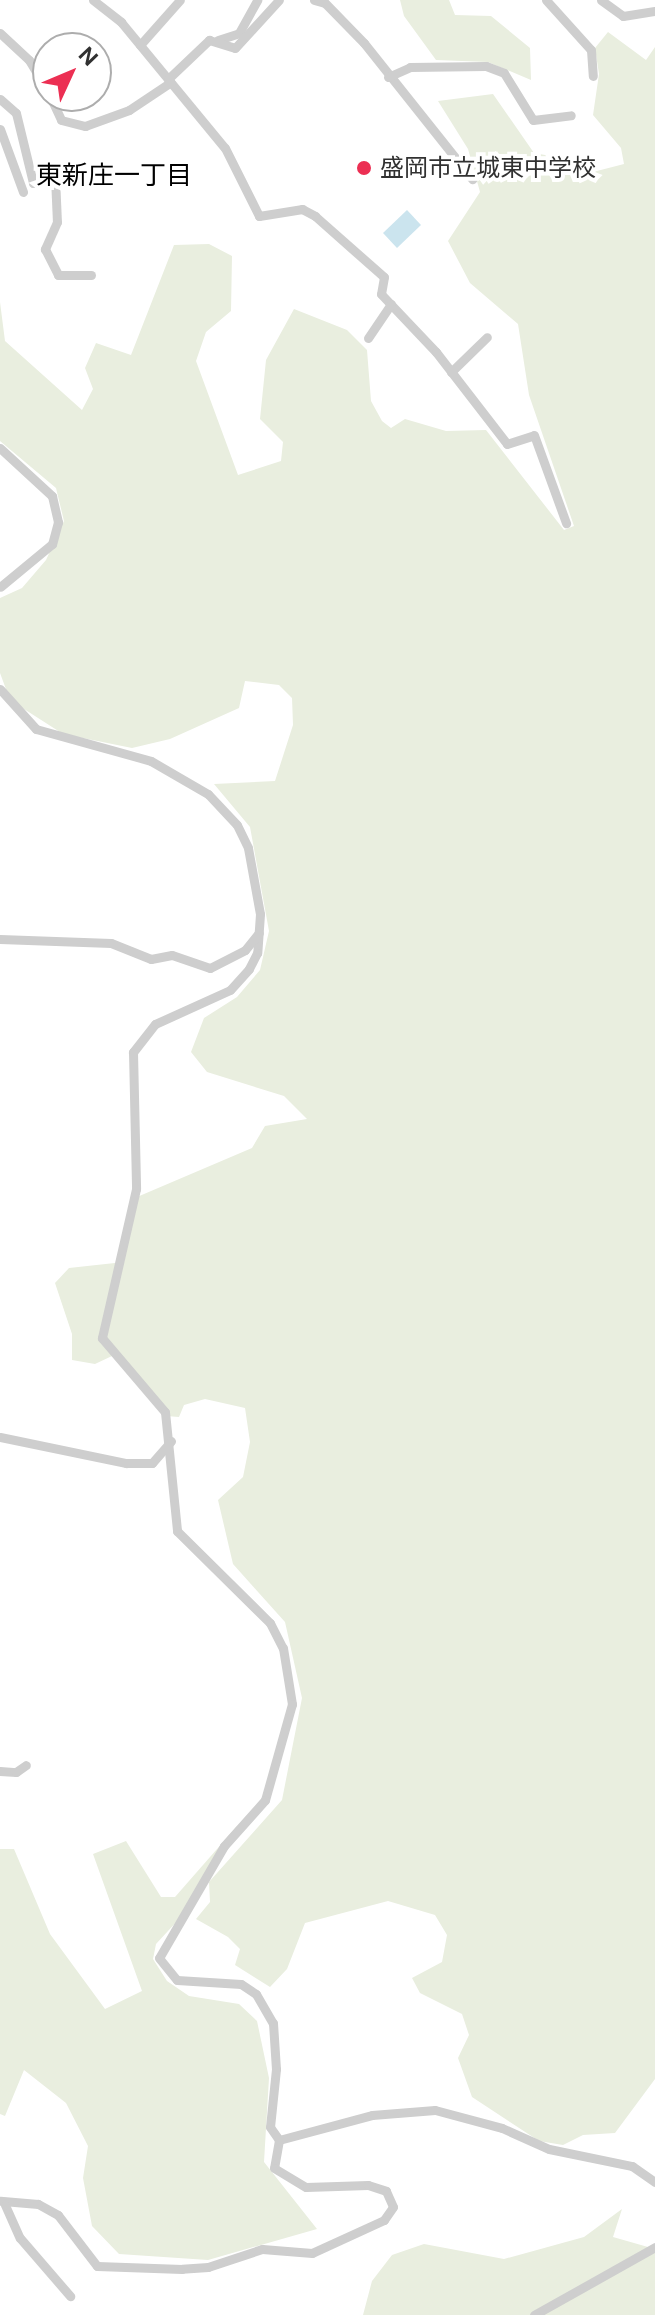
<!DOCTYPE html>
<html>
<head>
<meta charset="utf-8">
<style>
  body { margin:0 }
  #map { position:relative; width:655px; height:2315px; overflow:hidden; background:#fff; font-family:"DM Sans","Noto Sans JP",sans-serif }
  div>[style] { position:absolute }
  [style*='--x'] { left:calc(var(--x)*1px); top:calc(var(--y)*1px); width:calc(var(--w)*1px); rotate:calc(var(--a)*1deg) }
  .green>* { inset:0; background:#e9eedf }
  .water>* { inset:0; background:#cbe4ee }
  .street>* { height:9px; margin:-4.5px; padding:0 4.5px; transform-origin:4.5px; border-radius:4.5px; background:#cecece }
  .dots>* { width:22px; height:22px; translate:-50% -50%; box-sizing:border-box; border:4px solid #fff; border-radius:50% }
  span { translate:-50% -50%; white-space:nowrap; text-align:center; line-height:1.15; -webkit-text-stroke:8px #fff; paint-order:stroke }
  .poi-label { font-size:24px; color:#313131 }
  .left { translate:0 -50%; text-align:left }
  .neighbourhood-label { font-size:26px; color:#000 }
  .north { position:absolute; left:32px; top:32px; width:80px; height:80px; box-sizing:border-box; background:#fff; border:2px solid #adadad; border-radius:50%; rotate:46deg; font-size:22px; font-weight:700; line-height:32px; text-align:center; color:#313131 }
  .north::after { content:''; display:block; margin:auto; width:28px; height:36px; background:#ec2f53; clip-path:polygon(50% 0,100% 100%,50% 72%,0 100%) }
</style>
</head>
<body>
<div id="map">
  <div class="green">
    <i style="clip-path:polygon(400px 0,449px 0,455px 15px,491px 16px,530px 48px,531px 80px,488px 62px,436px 60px,404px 16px)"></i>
    <i style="clip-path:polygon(608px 32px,646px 60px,655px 47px,655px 2079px,615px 2133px,583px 2135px,563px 2145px,539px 2141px,472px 2097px,458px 2058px,469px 2035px,462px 2014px,420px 1993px,412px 1978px,442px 1962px,447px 1935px,435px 1915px,388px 1901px,305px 1923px,287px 1969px,270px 1987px,235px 1965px,240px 1949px,228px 1937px,196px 1919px,210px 1902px,209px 1882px,282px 1800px,302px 1698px,285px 1622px,233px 1564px,218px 1500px,243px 1477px,250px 1442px,245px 1408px,205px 1399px,184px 1405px,179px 1417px,166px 1416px,112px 1356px,95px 1364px,72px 1360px,72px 1334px,55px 1283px,69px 1268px,124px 1262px,137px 1197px,252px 1148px,265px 1126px,307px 1119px,284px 1096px,207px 1072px,191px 1052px,204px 1018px,237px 997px,260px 970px,269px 931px,250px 827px,214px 784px,275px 781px,293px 725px,292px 698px,279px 685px,245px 681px,239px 708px,170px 739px,132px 748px,63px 734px,10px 700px,0 673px,0 598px,22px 588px,46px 560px,64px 521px,56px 488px,0 441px,0 302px,5px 341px,82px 410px,93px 389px,85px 368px,96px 343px,131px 355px,174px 245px,209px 244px,232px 256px,231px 311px,206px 332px,196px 361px,238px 475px,281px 461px,283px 442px,260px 419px,266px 360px,294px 309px,347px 330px,367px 350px,371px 401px,382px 421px,391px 428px,405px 419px,446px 431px,486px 430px,564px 530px,574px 526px,529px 395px,518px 324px,470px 283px,448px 241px,480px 192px,468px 149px,438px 101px,493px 94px,534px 153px,573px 160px,593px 172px,624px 164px,621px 148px,593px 115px,599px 74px,595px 48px)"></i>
    <i style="clip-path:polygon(238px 1825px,191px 1906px,156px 1944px,153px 1959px,167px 1981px,189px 1996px,239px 2004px,257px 2021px,269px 2078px,264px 2162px,317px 2229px,208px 2260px,119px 2254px,92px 2226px,83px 2178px,88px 2146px,66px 2103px,24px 2070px,5px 2116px,0 2114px,0 1849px,14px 1849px,50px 1934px,105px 2009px,142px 1991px,93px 1854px,126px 1841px,161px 1897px,175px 1897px)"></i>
    <i style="clip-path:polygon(622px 2209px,613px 2237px,655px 2249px,655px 2315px,363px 2315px,372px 2281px,392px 2255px,424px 2244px,504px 2259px,584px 2237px)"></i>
  </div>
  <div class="water">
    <i style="clip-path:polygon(407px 210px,421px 225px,397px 248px,383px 233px)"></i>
  </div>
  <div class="street">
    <i style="--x:93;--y:0;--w:36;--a:38"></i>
    <i style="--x:121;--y:22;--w:163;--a:50.5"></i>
    <i style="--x:225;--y:148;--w:76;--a:63.4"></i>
    <i style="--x:259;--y:216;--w:44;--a:-9.2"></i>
    <i style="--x:302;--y:209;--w:15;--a:28"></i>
    <i style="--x:315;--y:216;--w:92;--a:41.5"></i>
    <i style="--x:384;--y:277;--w:17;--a:100"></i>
    <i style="--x:381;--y:294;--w:80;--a:46.5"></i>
    <i style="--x:436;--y:352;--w:116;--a:52.3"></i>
    <i style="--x:507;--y:444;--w:28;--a:-18"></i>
    <i style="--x:534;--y:435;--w:94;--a:70"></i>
    <i style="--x:314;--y:0;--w:11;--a:15"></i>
    <i style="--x:325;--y:3;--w:56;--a:45.7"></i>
    <i style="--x:364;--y:43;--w:174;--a:51.5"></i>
    <i style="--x:546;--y:0;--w:67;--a:48"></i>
    <i style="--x:591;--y:50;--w:26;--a:86"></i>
    <i style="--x:601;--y:0;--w:27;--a:36"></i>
    <i style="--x:623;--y:16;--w:32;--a:-9"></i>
    <i style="--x:0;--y:33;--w:40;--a:43"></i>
    <i style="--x:29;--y:60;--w:37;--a:59"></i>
    <i style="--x:218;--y:40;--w:22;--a:-18"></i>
    <i style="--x:239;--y:33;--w:38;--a:-61"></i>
    <i style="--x:140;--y:45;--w:60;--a:-48.4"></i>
    <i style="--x:388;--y:77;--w:24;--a:-24"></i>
    <i style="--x:410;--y:67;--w:76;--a:-0.8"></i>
    <i style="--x:486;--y:66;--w:19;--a:21"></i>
    <i style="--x:504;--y:73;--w:55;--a:58.3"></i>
    <i style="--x:533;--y:120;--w:38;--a:-7"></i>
    <i style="--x:168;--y:79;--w:57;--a:-43.6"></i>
    <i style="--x:209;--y:40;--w:27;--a:17"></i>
    <i style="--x:235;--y:48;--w:65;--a:-47.5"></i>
    <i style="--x:50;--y:96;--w:26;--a:65"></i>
    <i style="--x:61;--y:120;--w:25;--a:14"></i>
    <i style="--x:85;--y:126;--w:47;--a:-20"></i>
    <i style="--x:129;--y:110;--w:50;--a:-33.7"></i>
    <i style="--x:0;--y:99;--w:21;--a:41"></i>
    <i style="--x:16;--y:113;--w:72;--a:76.3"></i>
    <i style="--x:33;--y:183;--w:23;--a:-15"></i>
    <i style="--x:55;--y:177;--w:45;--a:87.5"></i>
    <i style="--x:57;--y:222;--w:30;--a:114"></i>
    <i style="--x:45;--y:249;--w:29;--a:63"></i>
    <i style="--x:58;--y:275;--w:33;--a:0"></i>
    <i style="--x:0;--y:129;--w:67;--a:69.9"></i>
    <i style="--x:368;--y:338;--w:41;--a:-55.9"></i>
    <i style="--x:451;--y:372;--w:50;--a:-44.2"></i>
    <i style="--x:0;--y:448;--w:71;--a:42.7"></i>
    <i style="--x:52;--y:496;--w:27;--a:77"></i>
    <i style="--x:58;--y:522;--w:23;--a:105"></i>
    <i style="--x:52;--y:544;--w:67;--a:140.4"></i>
    <i style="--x:0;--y:689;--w:54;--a:48"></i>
    <i style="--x:36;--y:729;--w:119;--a:15.5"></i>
    <i style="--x:151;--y:761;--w:66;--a:30.1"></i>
    <i style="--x:208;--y:794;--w:42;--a:46.9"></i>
    <i style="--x:237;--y:825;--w:25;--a:64"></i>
    <i style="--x:248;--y:848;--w:67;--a:79.7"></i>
    <i style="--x:260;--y:914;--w:39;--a:94"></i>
    <i style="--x:257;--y:953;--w:18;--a:117"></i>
    <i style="--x:249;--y:969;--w:28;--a:132"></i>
    <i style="--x:230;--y:990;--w:82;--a:155.6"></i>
    <i style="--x:155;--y:1024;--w:36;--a:128"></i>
    <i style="--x:133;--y:1052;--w:137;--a:88.7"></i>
    <i style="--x:136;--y:1189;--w:153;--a:102.9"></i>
    <i style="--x:102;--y:1338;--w:97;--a:49.6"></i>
    <i style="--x:165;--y:1412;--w:120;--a:84.2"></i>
    <i style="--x:177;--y:1531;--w:131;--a:44.7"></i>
    <i style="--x:270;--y:1623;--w:28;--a:63"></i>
    <i style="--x:283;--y:1648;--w:57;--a:80.9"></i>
    <i style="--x:292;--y:1704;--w:100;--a:105.7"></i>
    <i style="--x:265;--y:1800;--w:62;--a:131.7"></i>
    <i style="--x:224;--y:1846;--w:129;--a:120.1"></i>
    <i style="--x:159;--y:1958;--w:28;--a:51"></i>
    <i style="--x:177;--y:1980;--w:64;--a:3.6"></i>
    <i style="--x:241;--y:1984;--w:18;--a:34"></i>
    <i style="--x:256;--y:1994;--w:34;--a:60"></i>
    <i style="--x:273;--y:2023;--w:46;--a:86.3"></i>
    <i style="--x:276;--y:2069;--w:58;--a:95.9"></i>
    <i style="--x:270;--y:2127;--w:16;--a:55"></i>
    <i style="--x:279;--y:2140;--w:28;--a:100"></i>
    <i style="--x:274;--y:2168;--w:37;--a:31"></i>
    <i style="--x:306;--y:2187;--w:62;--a:-1.8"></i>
    <i style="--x:368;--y:2185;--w:19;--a:18"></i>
    <i style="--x:386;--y:2191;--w:17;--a:66"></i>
    <i style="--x:393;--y:2207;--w:16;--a:125"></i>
    <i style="--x:384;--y:2220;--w:79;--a:155.4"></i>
    <i style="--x:312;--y:2253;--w:50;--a:-175.4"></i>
    <i style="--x:262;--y:2249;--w:57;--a:161.6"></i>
    <i style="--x:208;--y:2267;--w:26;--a:176"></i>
    <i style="--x:182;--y:2269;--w:85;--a:-178"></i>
    <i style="--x:97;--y:2266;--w:64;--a:-127.4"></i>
    <i style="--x:58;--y:2215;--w:23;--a:-151"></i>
    <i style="--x:38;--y:2204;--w:38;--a:-175"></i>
    <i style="--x:0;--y:939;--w:111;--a:2.1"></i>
    <i style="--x:111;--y:943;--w:43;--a:21.8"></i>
    <i style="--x:151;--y:959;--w:21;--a:-11"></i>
    <i style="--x:172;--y:955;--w:40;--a:18.9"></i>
    <i style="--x:210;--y:968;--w:39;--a:-27"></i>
    <i style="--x:245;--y:950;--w:22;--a:-51"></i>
    <i style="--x:0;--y:1437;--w:129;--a:11.7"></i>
    <i style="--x:126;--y:1463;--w:26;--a:0"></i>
    <i style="--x:152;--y:1463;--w:29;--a:-49"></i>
    <i style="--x:0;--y:1771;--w:16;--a:4"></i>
    <i style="--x:16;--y:1772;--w:12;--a:-35"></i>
    <i style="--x:279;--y:2140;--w:96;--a:-15"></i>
    <i style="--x:372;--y:2115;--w:63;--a:-4.5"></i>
    <i style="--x:435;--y:2110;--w:69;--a:15"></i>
    <i style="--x:502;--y:2128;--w:51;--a:24.1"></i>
    <i style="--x:549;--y:2149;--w:85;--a:11.6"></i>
    <i style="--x:632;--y:2166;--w:28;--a:35"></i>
    <i style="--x:5;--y:2205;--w:36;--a:66"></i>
    <i style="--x:20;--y:2238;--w:77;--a:49.2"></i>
    <i style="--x:534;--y:2315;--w:139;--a:-29.3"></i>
  </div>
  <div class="dots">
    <i style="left:364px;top:168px;background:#ec2f53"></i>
  </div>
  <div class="poi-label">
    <span class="left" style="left:380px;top:168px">盛岡市立城東中学校</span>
  </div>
  <div class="neighbourhood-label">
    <span style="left:114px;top:176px">東新庄一丁目</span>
  </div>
  <div class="north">N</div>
</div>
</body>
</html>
